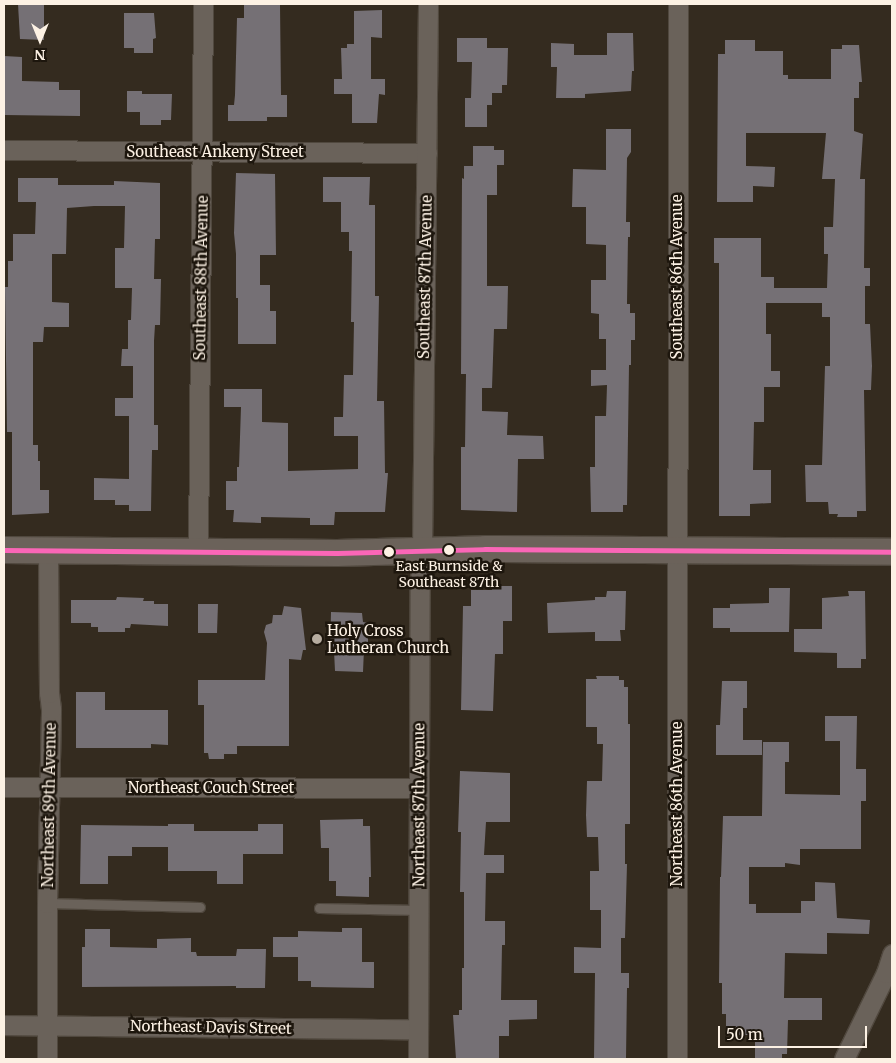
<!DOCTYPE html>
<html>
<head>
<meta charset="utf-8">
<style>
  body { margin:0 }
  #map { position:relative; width:896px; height:1063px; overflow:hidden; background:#342b1f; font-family:Merriweather,serif }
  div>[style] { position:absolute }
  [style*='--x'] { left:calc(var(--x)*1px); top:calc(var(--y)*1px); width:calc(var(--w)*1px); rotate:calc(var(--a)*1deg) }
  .building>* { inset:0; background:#757075 }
  .roads { filter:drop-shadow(1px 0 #50483e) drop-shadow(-1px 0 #50483e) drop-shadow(0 1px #50483e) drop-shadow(0 -1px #50483e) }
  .lane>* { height:9px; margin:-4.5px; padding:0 4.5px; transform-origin:4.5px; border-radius:4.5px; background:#6a625a }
  .street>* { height:19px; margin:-9.5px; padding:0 9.5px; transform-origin:9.5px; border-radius:9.5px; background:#6a625a }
  .secondary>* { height:26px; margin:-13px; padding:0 13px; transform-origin:13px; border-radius:13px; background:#6b625a }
  .bus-1>* { height:5px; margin:-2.5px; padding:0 2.5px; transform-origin:2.5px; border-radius:2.5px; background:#fa66b7 }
  .dots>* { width:14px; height:14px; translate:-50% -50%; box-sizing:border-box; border:2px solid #1d160d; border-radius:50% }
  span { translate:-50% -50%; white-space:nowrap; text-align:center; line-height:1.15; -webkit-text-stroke:5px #1d160d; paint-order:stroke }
  .bus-label { font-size:14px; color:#fcf1e4 }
  .street-label { font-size:15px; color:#fcf1e4 }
  .poi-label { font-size:15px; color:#fcf1e4 }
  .left { translate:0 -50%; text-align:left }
  .frame { position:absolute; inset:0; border:5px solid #fcf1e4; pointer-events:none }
  .north { position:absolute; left:15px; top:15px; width:50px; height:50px; -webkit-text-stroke:4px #1d160d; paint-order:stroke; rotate:180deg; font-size:14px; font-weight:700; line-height:20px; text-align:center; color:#fcf1e4 }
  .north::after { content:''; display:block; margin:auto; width:18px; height:22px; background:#fcf1e4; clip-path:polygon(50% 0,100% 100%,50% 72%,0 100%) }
  .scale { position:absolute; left:718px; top:1026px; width:149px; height:22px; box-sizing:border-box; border:2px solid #fcf1e4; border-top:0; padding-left:6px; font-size:15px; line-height:18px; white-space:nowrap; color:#fcf1e4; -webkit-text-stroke:4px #1d160d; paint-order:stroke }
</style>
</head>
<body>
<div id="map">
  <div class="building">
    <i style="clip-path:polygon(18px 4px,44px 4px,44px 40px,20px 39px)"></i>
    <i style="clip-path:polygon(244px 4px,280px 4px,281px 95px,287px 95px,287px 117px,267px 117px,267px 121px,228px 121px,228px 105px,234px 105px,235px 95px,237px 18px,244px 18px)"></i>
    <i style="clip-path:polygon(382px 10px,382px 38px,371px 37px,371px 79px,385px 79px,385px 95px,379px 94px,377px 123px,352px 123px,352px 94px,334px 94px,334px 79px,342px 79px,341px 48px,347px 48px,347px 44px,354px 44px,354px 11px)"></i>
    <i style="clip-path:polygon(124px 13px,154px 13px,156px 38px,153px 39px,153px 53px,134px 53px,134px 48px,124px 48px)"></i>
    <i style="clip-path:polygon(607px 33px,633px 33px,634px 71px,632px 71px,631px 91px,585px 94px,585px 98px,556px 98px,557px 67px,551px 67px,551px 43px,574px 44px,574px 55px,607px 55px)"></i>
    <i style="clip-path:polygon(457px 38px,487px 38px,487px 48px,508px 48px,507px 85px,502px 85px,502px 93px,492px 93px,492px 105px,487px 105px,487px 127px,465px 127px,465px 98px,471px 98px,472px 62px,457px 62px)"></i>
    <i style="clip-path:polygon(725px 40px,755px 40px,755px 51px,783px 51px,783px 75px,788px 75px,788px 79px,831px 79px,831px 49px,842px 49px,842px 45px,859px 45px,862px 82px,859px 82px,859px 98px,854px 98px,854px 131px,863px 134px,860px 179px,865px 179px,864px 268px,870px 268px,870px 286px,865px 286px,865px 324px,870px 324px,872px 366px,871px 390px,864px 390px,866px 511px,857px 511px,857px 517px,837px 517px,838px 514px,829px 514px,828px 502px,806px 502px,805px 465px,822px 465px,825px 366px,830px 366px,830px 317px,822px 317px,822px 303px,766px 303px,766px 334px,771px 334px,771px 371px,780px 371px,780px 387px,764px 387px,764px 422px,754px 422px,753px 470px,771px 470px,771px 503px,750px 504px,750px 516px,719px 516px,719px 263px,714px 263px,714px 238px,761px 238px,761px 277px,774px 277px,774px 288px,827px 288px,828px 254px,824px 254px,824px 227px,833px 227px,835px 179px,822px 179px,826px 133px,746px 133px,746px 166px,775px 167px,774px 187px,753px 186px,753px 202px,717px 202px,718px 54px,725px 54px)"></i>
    <i style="clip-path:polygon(4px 56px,22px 57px,22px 81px,59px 82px,59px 90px,80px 90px,80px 116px,4px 115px)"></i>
    <i style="clip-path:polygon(127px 91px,142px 91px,142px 94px,172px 94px,171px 120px,161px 120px,161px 125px,140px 125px,140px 112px,127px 112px)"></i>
    <i style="clip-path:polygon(606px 129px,631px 129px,631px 152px,627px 158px,626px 222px,630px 222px,630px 237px,628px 237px,627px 304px,630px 304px,630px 313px,635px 313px,635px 340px,631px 340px,631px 365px,629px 365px,627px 505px,623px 505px,623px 512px,591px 512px,590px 467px,595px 467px,595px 416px,606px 416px,607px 385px,591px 386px,591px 370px,606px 370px,606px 339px,599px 339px,599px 314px,591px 313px,591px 280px,606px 280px,606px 245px,586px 244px,586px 207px,572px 207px,573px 169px,606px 170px)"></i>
    <i style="clip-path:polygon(473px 146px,494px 146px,494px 150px,504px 150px,504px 165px,497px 165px,497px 195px,487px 195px,487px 286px,508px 286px,507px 329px,494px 329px,492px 388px,482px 388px,482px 411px,508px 412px,507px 435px,543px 436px,544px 459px,518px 459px,517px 512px,461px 510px,461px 447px,465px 447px,466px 374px,461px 374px,462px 178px,464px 179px,464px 166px,473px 166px)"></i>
    <i style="clip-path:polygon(236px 173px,275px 174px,276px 255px,260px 255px,260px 285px,270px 285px,270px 311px,276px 311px,276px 344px,238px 344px,238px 298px,236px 298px,236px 254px,234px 233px)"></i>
    <i style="clip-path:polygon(323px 177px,370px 177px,369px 205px,375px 205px,375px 296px,379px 296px,377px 401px,384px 401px,385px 473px,388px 473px,385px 512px,335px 512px,334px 525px,310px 525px,310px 518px,261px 517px,261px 523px,233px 522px,234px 510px,226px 510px,226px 481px,237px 481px,237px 467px,239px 467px,241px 407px,224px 407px,224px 389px,262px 389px,262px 422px,288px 423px,288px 471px,358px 469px,358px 436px,334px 436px,334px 417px,343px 417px,344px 375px,353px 375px,354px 322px,351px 322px,352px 251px,349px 251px,349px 232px,341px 232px,341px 202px,323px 202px)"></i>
    <i style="clip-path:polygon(18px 178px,58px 178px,58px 185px,114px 185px,114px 181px,160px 183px,160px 239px,155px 239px,154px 279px,161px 279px,160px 325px,155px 325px,154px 341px,154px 425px,158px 425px,158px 450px,152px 450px,151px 511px,129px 511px,129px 505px,115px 505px,115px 500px,94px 500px,94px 478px,129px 479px,129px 416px,115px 416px,115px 398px,133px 398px,133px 366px,121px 366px,122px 349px,128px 349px,128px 320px,131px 320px,132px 288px,115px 288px,115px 248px,124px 248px,125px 206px,94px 206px,67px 208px,66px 254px,52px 254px,52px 302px,69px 303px,69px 327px,44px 327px,43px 342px,33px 342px,33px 445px,38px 445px,38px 461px,40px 461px,40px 490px,49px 490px,49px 513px,12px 515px,12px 432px,7px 432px,5px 287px,8px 287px,8px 261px,13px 261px,13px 234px,35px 234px,36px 202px,18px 202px)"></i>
    <i style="clip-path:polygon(492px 586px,512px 586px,512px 621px,503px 621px,503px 654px,495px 654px,493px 711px,461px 710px,463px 606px,471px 606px,471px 590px,492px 590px)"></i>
    <i style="clip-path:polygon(769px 588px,790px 588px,789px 632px,730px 632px,730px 628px,713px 628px,713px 608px,730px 608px,730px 604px,769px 603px)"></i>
    <i style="clip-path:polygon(607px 591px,626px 591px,625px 630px,620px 630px,621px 641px,595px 641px,595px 632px,548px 633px,547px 603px,595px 600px,595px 597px,606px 597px)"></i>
    <i style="clip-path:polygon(848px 591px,865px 591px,866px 659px,861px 659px,861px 668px,837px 668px,837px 653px,794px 652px,794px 629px,822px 629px,822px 598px,849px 596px)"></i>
    <i style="clip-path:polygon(117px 597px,144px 598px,143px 601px,154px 601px,154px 604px,168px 604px,168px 626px,131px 624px,130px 628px,125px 628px,125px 632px,98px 632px,98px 627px,91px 627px,91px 623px,71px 623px,71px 600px,116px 600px)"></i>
    <i style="clip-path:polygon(198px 604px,218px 604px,217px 633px,198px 633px)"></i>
    <i style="clip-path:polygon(284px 606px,301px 608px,306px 650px,303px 650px,301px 660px,289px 659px,289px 746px,237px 746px,237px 754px,224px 754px,224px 759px,209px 759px,208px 753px,204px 753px,204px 705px,198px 705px,198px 680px,265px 680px,267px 643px,264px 632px,266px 625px,272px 623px,273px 615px,282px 615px)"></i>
    <i style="clip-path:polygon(331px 612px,362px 613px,363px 622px,368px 623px,368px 648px,364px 649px,363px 672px,335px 671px,334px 651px,330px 651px)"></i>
    <i style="clip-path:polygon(596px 676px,619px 676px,619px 680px,624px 680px,624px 687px,628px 687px,628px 724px,630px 724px,630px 824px,625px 824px,625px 864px,627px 864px,625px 938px,621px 938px,621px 973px,629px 973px,629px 988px,627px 988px,626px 1059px,594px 1059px,595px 973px,574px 973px,574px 947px,601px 948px,601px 910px,590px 910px,590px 871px,599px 871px,598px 837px,587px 837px,586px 815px,587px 781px,602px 781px,603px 744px,597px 744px,597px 727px,586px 727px,586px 679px,597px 679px)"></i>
    <i style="clip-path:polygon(722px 681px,747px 681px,747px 708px,743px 708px,743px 740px,762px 740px,762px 755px,716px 755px,716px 725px,720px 725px)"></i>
    <i style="clip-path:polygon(76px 692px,105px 692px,105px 710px,168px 710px,168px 745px,151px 744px,151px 748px,76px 748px)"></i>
    <i style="clip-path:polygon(825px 716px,857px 716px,856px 769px,866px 769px,866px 801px,861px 801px,861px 849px,800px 849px,800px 865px,785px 863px,785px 867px,749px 867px,749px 904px,756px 904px,756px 913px,801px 913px,801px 901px,815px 901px,815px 882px,835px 883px,837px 918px,870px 920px,869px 934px,827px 933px,827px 954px,785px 953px,784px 998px,822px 998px,822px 1020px,788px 1020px,787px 1054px,782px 1054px,782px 1059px,755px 1059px,755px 1035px,726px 1035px,726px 1014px,722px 1014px,722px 983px,719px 983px,720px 877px,721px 877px,723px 816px,762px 816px,763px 742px,789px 742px,789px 762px,785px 762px,785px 794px,840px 795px,840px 741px,825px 741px)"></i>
    <i style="clip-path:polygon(460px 771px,510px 773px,510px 822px,486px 822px,484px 855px,504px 855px,504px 873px,486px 873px,485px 921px,505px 921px,505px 945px,502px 945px,501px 1000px,537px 1000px,537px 1019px,509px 1020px,509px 1036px,499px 1036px,499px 1059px,456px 1059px,453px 1015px,459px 1015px,459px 1010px,462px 1010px,462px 968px,464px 968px,464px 892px,460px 892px,461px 832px,458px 832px)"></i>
    <i style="clip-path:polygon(363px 819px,363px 826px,370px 826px,371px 877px,369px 877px,369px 897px,336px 896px,336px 881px,329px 881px,329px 848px,321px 848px,320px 820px)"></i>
    <i style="clip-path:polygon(168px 824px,194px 824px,194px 831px,258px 831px,258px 824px,283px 824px,283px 854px,243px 854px,243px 884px,217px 884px,217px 871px,168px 871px,168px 847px,132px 847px,132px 856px,108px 856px,108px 884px,80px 884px,81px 825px,168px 826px)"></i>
    <i style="clip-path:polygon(342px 928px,362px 928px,362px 962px,374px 962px,374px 988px,311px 987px,311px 981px,298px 981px,298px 957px,273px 957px,273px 937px,298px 937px,298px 931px,342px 932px)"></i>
    <i style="clip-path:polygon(85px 929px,110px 929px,110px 947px,157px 948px,157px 939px,191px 938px,191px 952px,196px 952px,197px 956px,236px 956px,237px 949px,266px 949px,265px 988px,236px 988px,236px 986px,82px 987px,82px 947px,85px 947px)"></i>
  </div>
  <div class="roads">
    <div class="lane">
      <i style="--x:47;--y:903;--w:153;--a:1.5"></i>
      <i style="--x:319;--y:908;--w:99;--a:1.2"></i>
    </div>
    <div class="street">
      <i style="--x:4;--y:150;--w:423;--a:0.4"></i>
      <i style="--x:198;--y:552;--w:548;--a:-89.48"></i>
      <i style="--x:4;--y:787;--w:415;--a:0.1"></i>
      <i style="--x:4;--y:1025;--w:414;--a:0.6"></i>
      <i style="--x:47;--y:1059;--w:156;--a:-90"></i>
      <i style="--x:47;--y:903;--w:194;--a:-88.8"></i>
      <i style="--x:51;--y:709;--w:16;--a:-97"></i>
      <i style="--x:49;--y:693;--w:143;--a:-90.4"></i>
      <i style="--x:418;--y:1059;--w:476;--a:-89.8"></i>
      <i style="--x:420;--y:583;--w:33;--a:-87"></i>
      <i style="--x:422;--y:550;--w:546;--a:-89.37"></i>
      <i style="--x:677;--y:1059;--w:1055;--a:-89.95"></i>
      <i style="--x:844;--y:1059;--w:96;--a:-64"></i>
      <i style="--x:886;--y:973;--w:20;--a:-72"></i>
    </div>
    <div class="secondary">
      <i style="--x:4;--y:550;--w:333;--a:0.5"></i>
      <i style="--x:337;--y:553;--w:148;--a:-1.5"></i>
      <i style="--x:485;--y:549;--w:407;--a:0.4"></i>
    </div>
  </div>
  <div class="bus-1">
    <i style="--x:4;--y:550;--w:333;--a:0.5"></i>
    <i style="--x:337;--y:553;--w:148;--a:-1.5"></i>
    <i style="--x:485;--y:549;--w:407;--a:0.4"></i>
  </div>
  <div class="dots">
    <i style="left:449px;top:550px;background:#fcf1e4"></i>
    <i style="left:389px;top:552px;background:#fcf1e4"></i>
    <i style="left:317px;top:639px;background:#b6ac9f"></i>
  </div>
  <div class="bus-label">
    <span style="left:449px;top:574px">East Burnside &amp;<br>Southeast 87th</span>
  </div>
  <div class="street-label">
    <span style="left:215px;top:152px">Southeast Ankeny Street</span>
    <span style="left:425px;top:277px;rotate:-89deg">Southeast 87th Avenue</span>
    <span style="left:677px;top:277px;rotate:-90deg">Southeast 86th Avenue</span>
    <span style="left:201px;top:278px;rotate:-89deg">Southeast 88th Avenue</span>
    <span style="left:211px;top:788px">Northeast Couch Street</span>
    <span style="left:677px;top:804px;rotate:-90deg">Northeast 86th Avenue</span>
    <span style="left:49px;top:805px;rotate:-89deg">Northeast 89th Avenue</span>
    <span style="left:419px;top:805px;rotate:-90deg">Northeast 87th Avenue</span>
    <span style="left:211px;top:1027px;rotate:1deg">Northeast Davis Street</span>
  </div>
  <div class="poi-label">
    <span class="left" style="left:327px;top:639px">Holy Cross<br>Lutheran Church</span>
  </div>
  <div class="frame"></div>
  <div class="north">N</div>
  <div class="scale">50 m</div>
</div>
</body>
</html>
